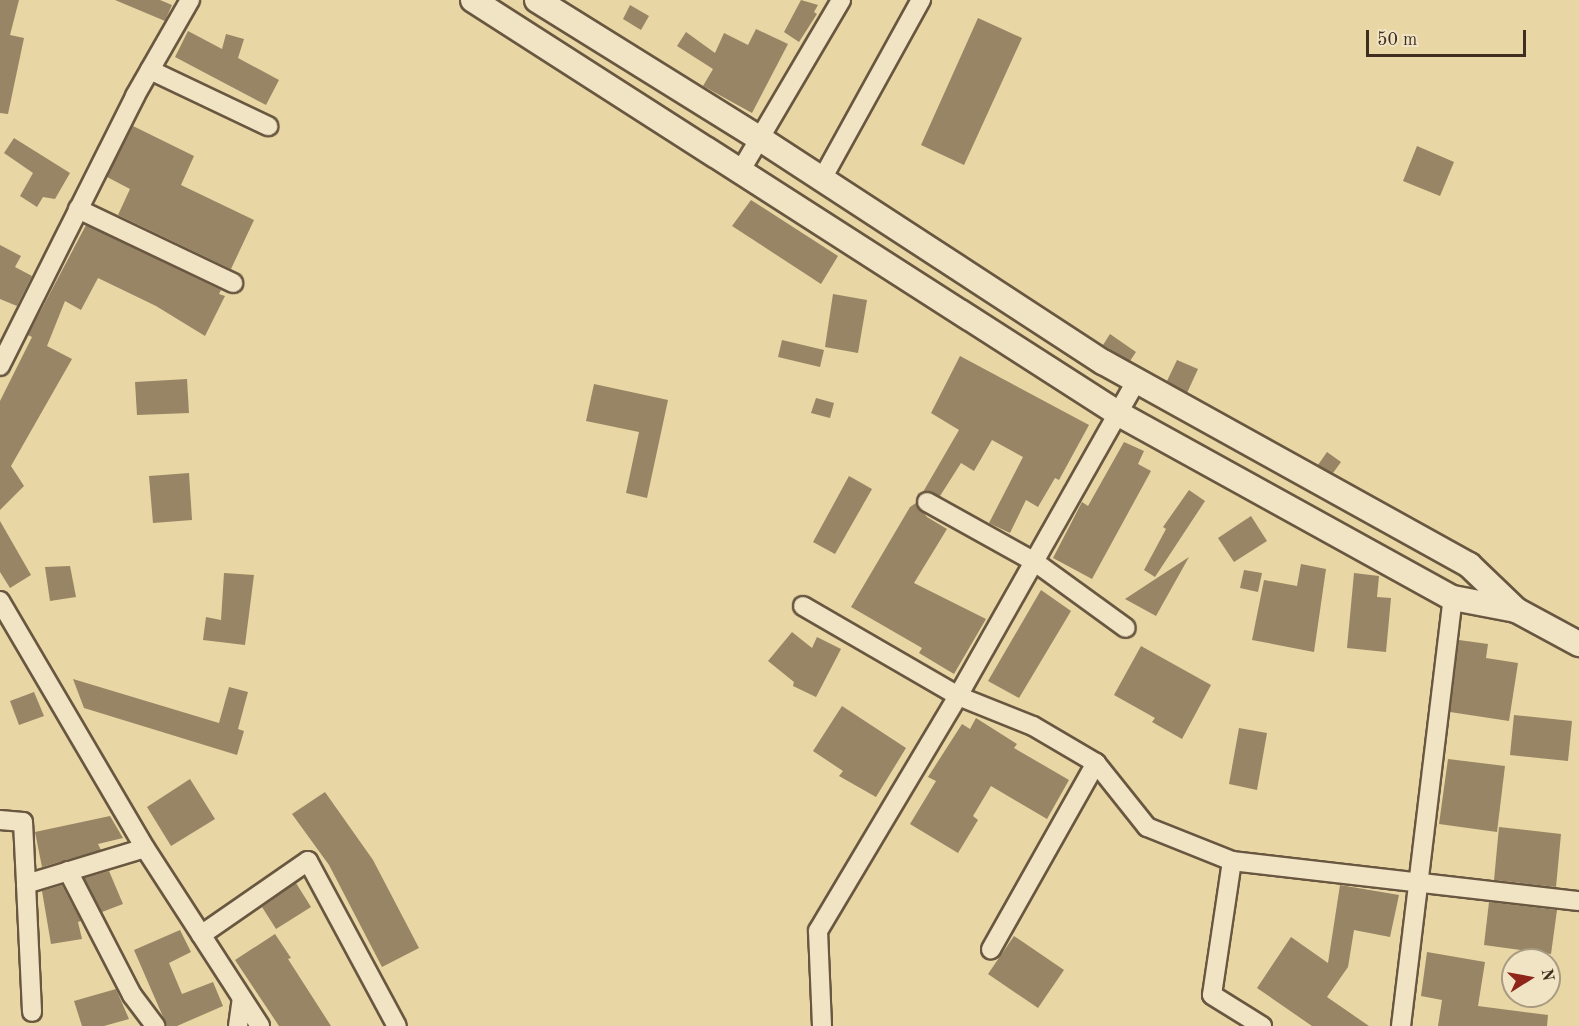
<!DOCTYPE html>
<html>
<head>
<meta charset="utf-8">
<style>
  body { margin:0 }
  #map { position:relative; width:1579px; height:1026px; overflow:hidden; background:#e8d6a4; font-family:"Old Standard TT",serif }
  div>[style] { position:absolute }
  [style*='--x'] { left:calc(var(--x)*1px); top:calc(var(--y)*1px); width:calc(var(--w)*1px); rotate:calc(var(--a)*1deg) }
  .building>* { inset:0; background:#978565 }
  .roads { filter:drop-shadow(2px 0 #695741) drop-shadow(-2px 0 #695741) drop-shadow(0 2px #695741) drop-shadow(0 -2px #695741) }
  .street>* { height:18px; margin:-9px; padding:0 9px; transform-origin:9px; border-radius:9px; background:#f0e4c4 }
  .secondary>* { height:24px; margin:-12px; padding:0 12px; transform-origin:12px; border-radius:12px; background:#f0e4c4 }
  span { translate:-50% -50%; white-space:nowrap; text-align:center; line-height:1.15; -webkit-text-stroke:4.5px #f0e4c4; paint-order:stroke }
  .north { position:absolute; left:1501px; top:948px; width:60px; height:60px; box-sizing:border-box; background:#f0e4c4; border:2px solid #a99b82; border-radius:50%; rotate:79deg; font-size:16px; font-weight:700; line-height:24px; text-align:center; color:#3f2d20 }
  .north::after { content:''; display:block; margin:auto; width:21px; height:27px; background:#8f2418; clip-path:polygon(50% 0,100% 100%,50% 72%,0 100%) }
  .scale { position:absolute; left:1366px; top:30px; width:160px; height:27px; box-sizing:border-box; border:3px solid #3f2d20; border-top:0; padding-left:8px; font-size:18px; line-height:21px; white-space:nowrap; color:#3f2d20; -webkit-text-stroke:4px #f0e4c4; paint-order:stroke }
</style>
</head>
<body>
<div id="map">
  <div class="building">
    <i style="clip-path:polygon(0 0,19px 0,10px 35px,24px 38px,8px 114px,0 113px)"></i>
    <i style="clip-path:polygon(115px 0,160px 0,172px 5px,165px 21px)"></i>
    <i style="clip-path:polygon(801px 0,818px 5px,814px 12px,817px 14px,799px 42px,784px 32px)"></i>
    <i style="clip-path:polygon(630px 5px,649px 16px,641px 30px,623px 19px)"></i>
    <i style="clip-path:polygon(978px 18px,1022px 38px,964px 165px,921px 145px)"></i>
    <i style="clip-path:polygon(756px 29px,788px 44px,752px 113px,703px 86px,713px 69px,677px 46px,686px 32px,715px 53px,724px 33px,748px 45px)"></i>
    <i style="clip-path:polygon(188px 31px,222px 49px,226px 34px,244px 39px,238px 58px,279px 80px,266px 105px,175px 57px)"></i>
    <i style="clip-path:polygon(133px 126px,194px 156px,181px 185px,254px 220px,231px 269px,118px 215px,130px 189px,107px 177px)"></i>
    <i style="clip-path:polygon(14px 138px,70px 173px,55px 199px,43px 197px,37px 207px,20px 196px,33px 173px,4px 153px)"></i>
    <i style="clip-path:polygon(1417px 146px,1454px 162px,1440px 196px,1403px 181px)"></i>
    <i style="clip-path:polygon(751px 200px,838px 256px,821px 284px,732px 226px)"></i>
    <i style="clip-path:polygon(86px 225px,221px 290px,219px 294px,225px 296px,205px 336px,156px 306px,98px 278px,81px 310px,65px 301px,47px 346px,72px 359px,11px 466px,24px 486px,0 510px,0 401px,32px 337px,28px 335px)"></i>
    <i style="clip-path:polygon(0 245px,21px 256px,15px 267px,32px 276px,17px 306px,0 299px)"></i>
    <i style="clip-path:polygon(833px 294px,867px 300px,858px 353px,825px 347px)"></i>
    <i style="clip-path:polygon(1110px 334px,1136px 352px,1130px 361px,1103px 345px)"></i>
    <i style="clip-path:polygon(782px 340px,824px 350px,820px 367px,778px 357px)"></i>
    <i style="clip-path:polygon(960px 356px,1089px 425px,1059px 480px,1055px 478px,1038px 507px,1026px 500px,1010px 533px,989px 523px,1023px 457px,992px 440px,974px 471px,961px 463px,940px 496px,923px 492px,959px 430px,931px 413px)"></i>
    <i style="clip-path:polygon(1177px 360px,1198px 369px,1187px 393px,1167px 381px)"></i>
    <i style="clip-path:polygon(187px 379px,189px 413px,137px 415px,135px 382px)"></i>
    <i style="clip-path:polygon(594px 384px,668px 400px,647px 498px,626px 493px,639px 432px,586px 421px)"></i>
    <i style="clip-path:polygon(816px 398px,834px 403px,830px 418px,811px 413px)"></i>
    <i style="clip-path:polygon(1124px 442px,1144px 451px,1138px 464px,1151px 471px,1092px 579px,1053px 558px,1082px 502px,1088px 506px)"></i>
    <i style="clip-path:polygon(1327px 452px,1341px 462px,1333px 473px,1318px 465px)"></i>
    <i style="clip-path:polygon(189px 473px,192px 520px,153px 523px,149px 476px)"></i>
    <i style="clip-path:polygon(849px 476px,872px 489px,835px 554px,813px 542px)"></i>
    <i style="clip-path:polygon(1189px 490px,1205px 501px,1155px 577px,1144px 570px,1166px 529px,1163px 527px)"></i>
    <i style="clip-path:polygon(916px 503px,927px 517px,947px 529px,914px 583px,986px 619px,954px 674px,919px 653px,922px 648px,851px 607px,910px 507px)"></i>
    <i style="clip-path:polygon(1251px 516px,1267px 541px,1234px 562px,1218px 538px)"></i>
    <i style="clip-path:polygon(0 521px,31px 575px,10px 588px,0 572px)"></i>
    <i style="clip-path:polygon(1189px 557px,1156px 616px,1125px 599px)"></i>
    <i style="clip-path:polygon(1301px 564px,1326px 569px,1314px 652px,1252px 640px,1264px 580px,1297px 586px)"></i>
    <i style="clip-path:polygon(70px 566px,76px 597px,50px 601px,45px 567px)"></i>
    <i style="clip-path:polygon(1244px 570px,1262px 573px,1258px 592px,1240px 588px)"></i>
    <i style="clip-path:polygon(224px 573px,254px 575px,245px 645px,203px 640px,206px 617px,221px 620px)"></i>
    <i style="clip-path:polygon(1354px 573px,1379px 576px,1377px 597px,1391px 598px,1386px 652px,1347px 648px)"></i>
    <i style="clip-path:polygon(1041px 590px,1071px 611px,1019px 698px,988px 681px)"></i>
    <i style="clip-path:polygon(792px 632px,812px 648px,817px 637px,841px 649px,816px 697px,793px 686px,794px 682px,768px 661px)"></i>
    <i style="clip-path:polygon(1459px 640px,1488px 644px,1486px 658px,1518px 663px,1509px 721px,1450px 712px)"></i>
    <i style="clip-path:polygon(1141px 646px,1211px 685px,1182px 739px,1152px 722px,1155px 718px,1114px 695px)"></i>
    <i style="clip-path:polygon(73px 679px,219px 723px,229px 687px,248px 692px,238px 729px,244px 731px,237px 755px,84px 708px)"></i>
    <i style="clip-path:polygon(34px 692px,44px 716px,19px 725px,10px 701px)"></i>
    <i style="clip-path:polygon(842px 706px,906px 748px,876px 797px,839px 776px,843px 771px,813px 751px)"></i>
    <i style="clip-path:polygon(1514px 715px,1572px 721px,1568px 761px,1510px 755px)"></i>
    <i style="clip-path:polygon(976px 718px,1017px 744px,1014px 748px,1069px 780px,1047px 819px,991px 786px,973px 816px,978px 820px,958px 853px,910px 824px,936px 781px,928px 777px,962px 724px,970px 729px)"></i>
    <i style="clip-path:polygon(1239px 728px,1267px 733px,1257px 790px,1229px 784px)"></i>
    <i style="clip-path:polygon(1448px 759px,1505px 766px,1497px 832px,1439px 824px)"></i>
    <i style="clip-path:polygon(190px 779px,215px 819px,171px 846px,147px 807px)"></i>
    <i style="clip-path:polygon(325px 792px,373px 860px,419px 948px,382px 967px,329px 865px,292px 814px)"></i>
    <i style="clip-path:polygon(110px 816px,123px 838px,98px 844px,101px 850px,42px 867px,35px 832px)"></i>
    <i style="clip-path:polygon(1499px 827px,1561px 834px,1556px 887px,1494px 880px)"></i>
    <i style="clip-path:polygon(109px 871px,123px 904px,102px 912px,84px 878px)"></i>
    <i style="clip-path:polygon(296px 883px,311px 907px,276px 929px,262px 907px)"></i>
    <i style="clip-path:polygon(62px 885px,81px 921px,78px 922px,82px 939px,51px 944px,42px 891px)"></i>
    <i style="clip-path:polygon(1340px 885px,1399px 895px,1390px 937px,1354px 930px,1348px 967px,1327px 997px,1369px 1026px,1312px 1026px,1257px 988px,1291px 937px,1328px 963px)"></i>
    <i style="clip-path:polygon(1489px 902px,1557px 910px,1551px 954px,1484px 945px)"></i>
    <i style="clip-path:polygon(180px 930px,191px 952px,169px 963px,182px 994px,213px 982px,223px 1006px,177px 1026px,167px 1026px,134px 950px)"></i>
    <i style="clip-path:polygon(275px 934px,291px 958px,288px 959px,331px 1026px,279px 1026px,235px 960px)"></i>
    <i style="clip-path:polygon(1014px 936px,1064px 970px,1038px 1008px,988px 974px)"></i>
    <i style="clip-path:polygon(1427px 952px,1485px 962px,1478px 1006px,1548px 1015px,1547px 1026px,1438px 1026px,1442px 1000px,1421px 996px)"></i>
    <i style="clip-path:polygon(116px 989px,129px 1019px,104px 1026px,82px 1026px,74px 1001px)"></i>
  </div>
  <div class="roads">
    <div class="street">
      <i style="--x:150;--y:70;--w:131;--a:25.4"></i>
      <i style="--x:741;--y:170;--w:197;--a:-59.5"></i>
      <i style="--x:822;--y:179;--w:205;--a:-61.1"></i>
      <i style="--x:78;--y:209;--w:172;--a:25.5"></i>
      <i style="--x:0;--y:366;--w:302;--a:-63.4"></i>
      <i style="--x:135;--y:96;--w:111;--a:-60.2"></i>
      <i style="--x:927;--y:502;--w:124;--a:29.1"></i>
      <i style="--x:1035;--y:562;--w:112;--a:36"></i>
      <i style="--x:0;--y:601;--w:286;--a:59.6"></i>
      <i style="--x:145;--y:848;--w:212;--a:57.1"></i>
      <i style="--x:803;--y:606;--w:179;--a:30.1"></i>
      <i style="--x:958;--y:696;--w:81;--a:21.8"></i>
      <i style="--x:1033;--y:726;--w:73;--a:30.4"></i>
      <i style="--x:1096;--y:763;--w:214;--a:119.4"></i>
      <i style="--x:1096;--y:763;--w:82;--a:51.4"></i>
      <i style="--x:1147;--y:827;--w:92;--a:21.8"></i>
      <i style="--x:1232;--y:861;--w:135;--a:98.5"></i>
      <i style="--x:1212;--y:995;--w:59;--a:31.8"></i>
      <i style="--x:0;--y:820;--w:23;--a:5"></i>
      <i style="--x:23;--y:822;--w:62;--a:87.2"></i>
      <i style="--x:26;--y:884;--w:124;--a:-16.8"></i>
      <i style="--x:1232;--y:861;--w:349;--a:6.6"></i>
      <i style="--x:68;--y:871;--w:140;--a:62.7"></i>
      <i style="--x:132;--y:995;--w:39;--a:53"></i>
      <i style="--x:26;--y:884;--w:128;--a:87.3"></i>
      <i style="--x:201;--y:935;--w:130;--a:-34.7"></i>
      <i style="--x:308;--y:861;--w:187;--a:61.7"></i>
      <i style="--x:238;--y:1026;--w:27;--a:-82"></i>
      <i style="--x:822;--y:1026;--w:95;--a:-92.4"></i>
      <i style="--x:818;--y:931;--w:274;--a:-59.2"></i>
      <i style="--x:958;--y:696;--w:363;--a:-60.5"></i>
      <i style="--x:1401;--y:1026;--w:431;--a:-83.1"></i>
    </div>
    <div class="secondary">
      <i style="--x:473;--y:0;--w:767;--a:32.65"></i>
      <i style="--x:1119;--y:414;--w:381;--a:28.9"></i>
      <i style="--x:1453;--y:598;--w:64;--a:10.8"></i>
      <i style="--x:537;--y:0;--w:261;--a:31.9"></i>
      <i style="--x:759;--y:138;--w:411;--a:33.1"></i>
      <i style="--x:1103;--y:362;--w:419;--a:29"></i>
      <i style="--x:1469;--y:565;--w:65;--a:43.8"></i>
      <i style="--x:1516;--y:610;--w:72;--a:28.4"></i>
    </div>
  </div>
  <div class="north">N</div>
  <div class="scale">50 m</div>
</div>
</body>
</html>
